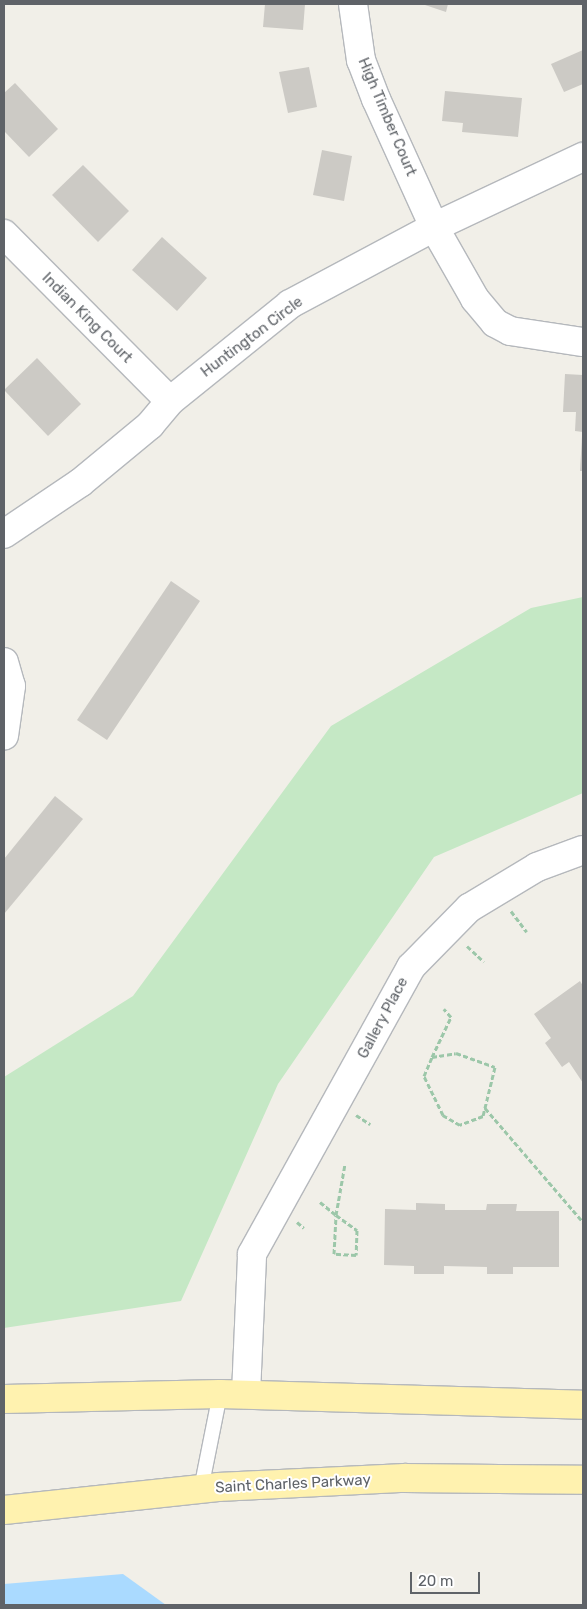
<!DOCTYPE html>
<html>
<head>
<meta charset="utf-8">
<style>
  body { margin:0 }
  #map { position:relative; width:587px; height:1609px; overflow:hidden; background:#f1efe8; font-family:Rubik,sans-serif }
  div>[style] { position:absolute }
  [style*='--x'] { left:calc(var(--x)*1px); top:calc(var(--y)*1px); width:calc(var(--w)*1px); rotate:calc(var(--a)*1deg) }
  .green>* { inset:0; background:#c5e8c5 }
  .water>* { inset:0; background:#aadaff }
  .building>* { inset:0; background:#cccac5 }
  .path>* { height:3px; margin-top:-1.5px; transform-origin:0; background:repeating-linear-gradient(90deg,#9cc7a9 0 5px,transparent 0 7.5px) }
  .roads { filter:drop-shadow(1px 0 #b5b8bc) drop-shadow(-1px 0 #b5b8bc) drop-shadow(0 1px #b5b8bc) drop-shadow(0 -1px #b5b8bc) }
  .service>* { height:14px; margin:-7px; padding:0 7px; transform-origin:7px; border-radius:7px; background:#fff }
  .minor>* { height:28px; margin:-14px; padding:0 14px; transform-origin:14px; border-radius:14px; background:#fff }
  .primary>* { height:28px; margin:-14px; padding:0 14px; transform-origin:14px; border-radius:14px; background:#fff2af }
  span { translate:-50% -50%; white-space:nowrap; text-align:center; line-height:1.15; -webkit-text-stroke:4px #fff; paint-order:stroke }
  .street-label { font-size:15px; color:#5f6368 }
  .frame { position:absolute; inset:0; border:5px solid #5f6368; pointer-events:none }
  .scale { position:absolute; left:410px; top:1572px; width:70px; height:22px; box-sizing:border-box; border:2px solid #5f6368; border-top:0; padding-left:6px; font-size:15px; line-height:18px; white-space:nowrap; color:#5f6368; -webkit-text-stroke:4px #fff; paint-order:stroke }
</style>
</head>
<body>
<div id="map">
  <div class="green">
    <i style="clip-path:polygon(583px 597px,583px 793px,434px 857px,278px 1084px,181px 1301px,4px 1328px,4px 1077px,133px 996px,331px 726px,531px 608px)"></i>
  </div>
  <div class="water">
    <i style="clip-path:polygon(123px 1574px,166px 1605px,4px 1605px,4px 1584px)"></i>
  </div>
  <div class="building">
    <i style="clip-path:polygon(265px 4px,305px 4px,303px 30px,263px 27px)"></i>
    <i style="clip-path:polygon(422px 4px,448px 4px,446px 12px)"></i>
    <i style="clip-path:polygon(583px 50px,583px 84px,564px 92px,551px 64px)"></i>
    <i style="clip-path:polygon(309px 67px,317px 107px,288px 113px,279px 72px)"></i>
    <i style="clip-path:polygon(15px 83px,58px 129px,29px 157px,4px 131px,4px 93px)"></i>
    <i style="clip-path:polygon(445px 91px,522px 98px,518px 137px,462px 132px,463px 123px,442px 121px)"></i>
    <i style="clip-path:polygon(322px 150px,352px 156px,344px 201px,313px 195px)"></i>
    <i style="clip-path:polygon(83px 165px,129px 211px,98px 242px,52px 195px)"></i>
    <i style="clip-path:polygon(162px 237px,207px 278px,177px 311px,132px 270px)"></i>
    <i style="clip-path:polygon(37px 358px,81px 404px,48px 436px,4px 390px)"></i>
    <i style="clip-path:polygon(565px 374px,583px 375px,583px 432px,575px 431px,576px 412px,563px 412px)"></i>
    <i style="clip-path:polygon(582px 436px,583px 437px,583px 471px,580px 471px)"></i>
    <i style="clip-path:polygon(171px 581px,200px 601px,107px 740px,77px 720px)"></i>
    <i style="clip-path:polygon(55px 796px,83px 819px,4px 914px,4px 859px)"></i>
    <i style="clip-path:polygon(580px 981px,583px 986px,583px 1083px,569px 1062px,562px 1067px,545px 1043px,551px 1038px,534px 1014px)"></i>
    <i style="clip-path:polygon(416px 1203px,445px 1204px,445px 1210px,486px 1210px,487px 1204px,517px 1204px,516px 1211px,559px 1211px,559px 1267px,513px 1267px,513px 1274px,487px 1274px,487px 1267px,444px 1266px,444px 1274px,414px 1274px,414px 1266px,384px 1265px,385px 1209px,416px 1210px)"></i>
  </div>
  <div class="path">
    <i style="--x:511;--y:911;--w:26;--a:53"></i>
    <i style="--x:467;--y:946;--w:23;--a:43"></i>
    <i style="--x:432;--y:1057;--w:24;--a:-9"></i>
    <i style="--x:456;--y:1053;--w:41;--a:19.7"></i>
    <i style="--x:495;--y:1067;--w:50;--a:103.8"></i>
    <i style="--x:483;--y:1116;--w:25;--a:159"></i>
    <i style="--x:460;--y:1125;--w:20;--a:-150"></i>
    <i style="--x:443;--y:1115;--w:43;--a:-116"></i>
    <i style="--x:424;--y:1076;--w:21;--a:-67"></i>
    <i style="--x:432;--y:1057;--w:44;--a:-64.6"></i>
    <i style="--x:451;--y:1017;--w:11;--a:-131"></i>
    <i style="--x:485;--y:1108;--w:150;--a:49.3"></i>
    <i style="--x:356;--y:1115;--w:17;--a:33"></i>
    <i style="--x:320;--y:1202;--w:21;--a:39"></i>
    <i style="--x:336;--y:1215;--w:26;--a:36"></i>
    <i style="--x:357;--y:1230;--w:25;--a:92"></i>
    <i style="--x:356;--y:1255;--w:22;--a:-177"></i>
    <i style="--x:334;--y:1254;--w:39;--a:-87"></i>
    <i style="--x:336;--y:1215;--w:52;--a:-80"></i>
    <i style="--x:297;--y:1222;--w:9;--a:41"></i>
  </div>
  <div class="roads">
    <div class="service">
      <i style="--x:201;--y:1489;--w:97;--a:-78.7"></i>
    </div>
    <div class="minor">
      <i style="--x:353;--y:4;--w:57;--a:81.9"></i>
      <i style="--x:361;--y:60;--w:42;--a:69"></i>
      <i style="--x:376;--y:99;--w:141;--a:65.6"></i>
      <i style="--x:434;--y:227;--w:83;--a:60.3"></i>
      <i style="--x:475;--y:299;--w:31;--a:50"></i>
      <i style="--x:495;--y:323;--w:17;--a:28"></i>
      <i style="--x:510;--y:331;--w:74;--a:8.6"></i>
      <i style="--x:4;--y:234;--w:235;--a:45.2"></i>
      <i style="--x:4;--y:534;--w:92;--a:-33.9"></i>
      <i style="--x:80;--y:483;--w:91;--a:-39.6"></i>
      <i style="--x:150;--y:425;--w:31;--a:-50"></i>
      <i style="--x:170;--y:401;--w:154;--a:-38.9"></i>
      <i style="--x:290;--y:304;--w:163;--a:-28.1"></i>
      <i style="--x:434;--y:227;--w:165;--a:-25.2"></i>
      <i style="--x:4;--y:662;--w:25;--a:74"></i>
      <i style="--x:11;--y:686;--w:50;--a:98"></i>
      <i style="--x:246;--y:1394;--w:140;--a:-87.5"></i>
      <i style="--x:252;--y:1254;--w:328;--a:-61"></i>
      <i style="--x:411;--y:967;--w:83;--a:-45.5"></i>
      <i style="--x:469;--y:908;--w:79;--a:-31.1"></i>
      <i style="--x:537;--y:867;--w:49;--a:-20.3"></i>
    </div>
    <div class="primary">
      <i style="--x:4;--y:1399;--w:216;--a:-1.3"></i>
      <i style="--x:220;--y:1394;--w:363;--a:1.7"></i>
      <i style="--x:4;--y:1510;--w:215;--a:-6.1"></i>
      <i style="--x:218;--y:1487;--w:187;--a:-2.8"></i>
      <i style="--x:405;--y:1478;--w:178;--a:0.6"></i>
    </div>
  </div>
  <div class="street-label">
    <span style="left:387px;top:117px;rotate:67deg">High Timber Court</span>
    <span style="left:87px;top:318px;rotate:45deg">Indian King Court</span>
    <span style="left:252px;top:337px;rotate:-37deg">Huntington Circle</span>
    <span style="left:383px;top:1018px;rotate:-62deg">Gallery Place</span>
    <span style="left:293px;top:1484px;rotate:-3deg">Saint Charles Parkway</span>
  </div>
  <div class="frame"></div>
  <div class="scale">20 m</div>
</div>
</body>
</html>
